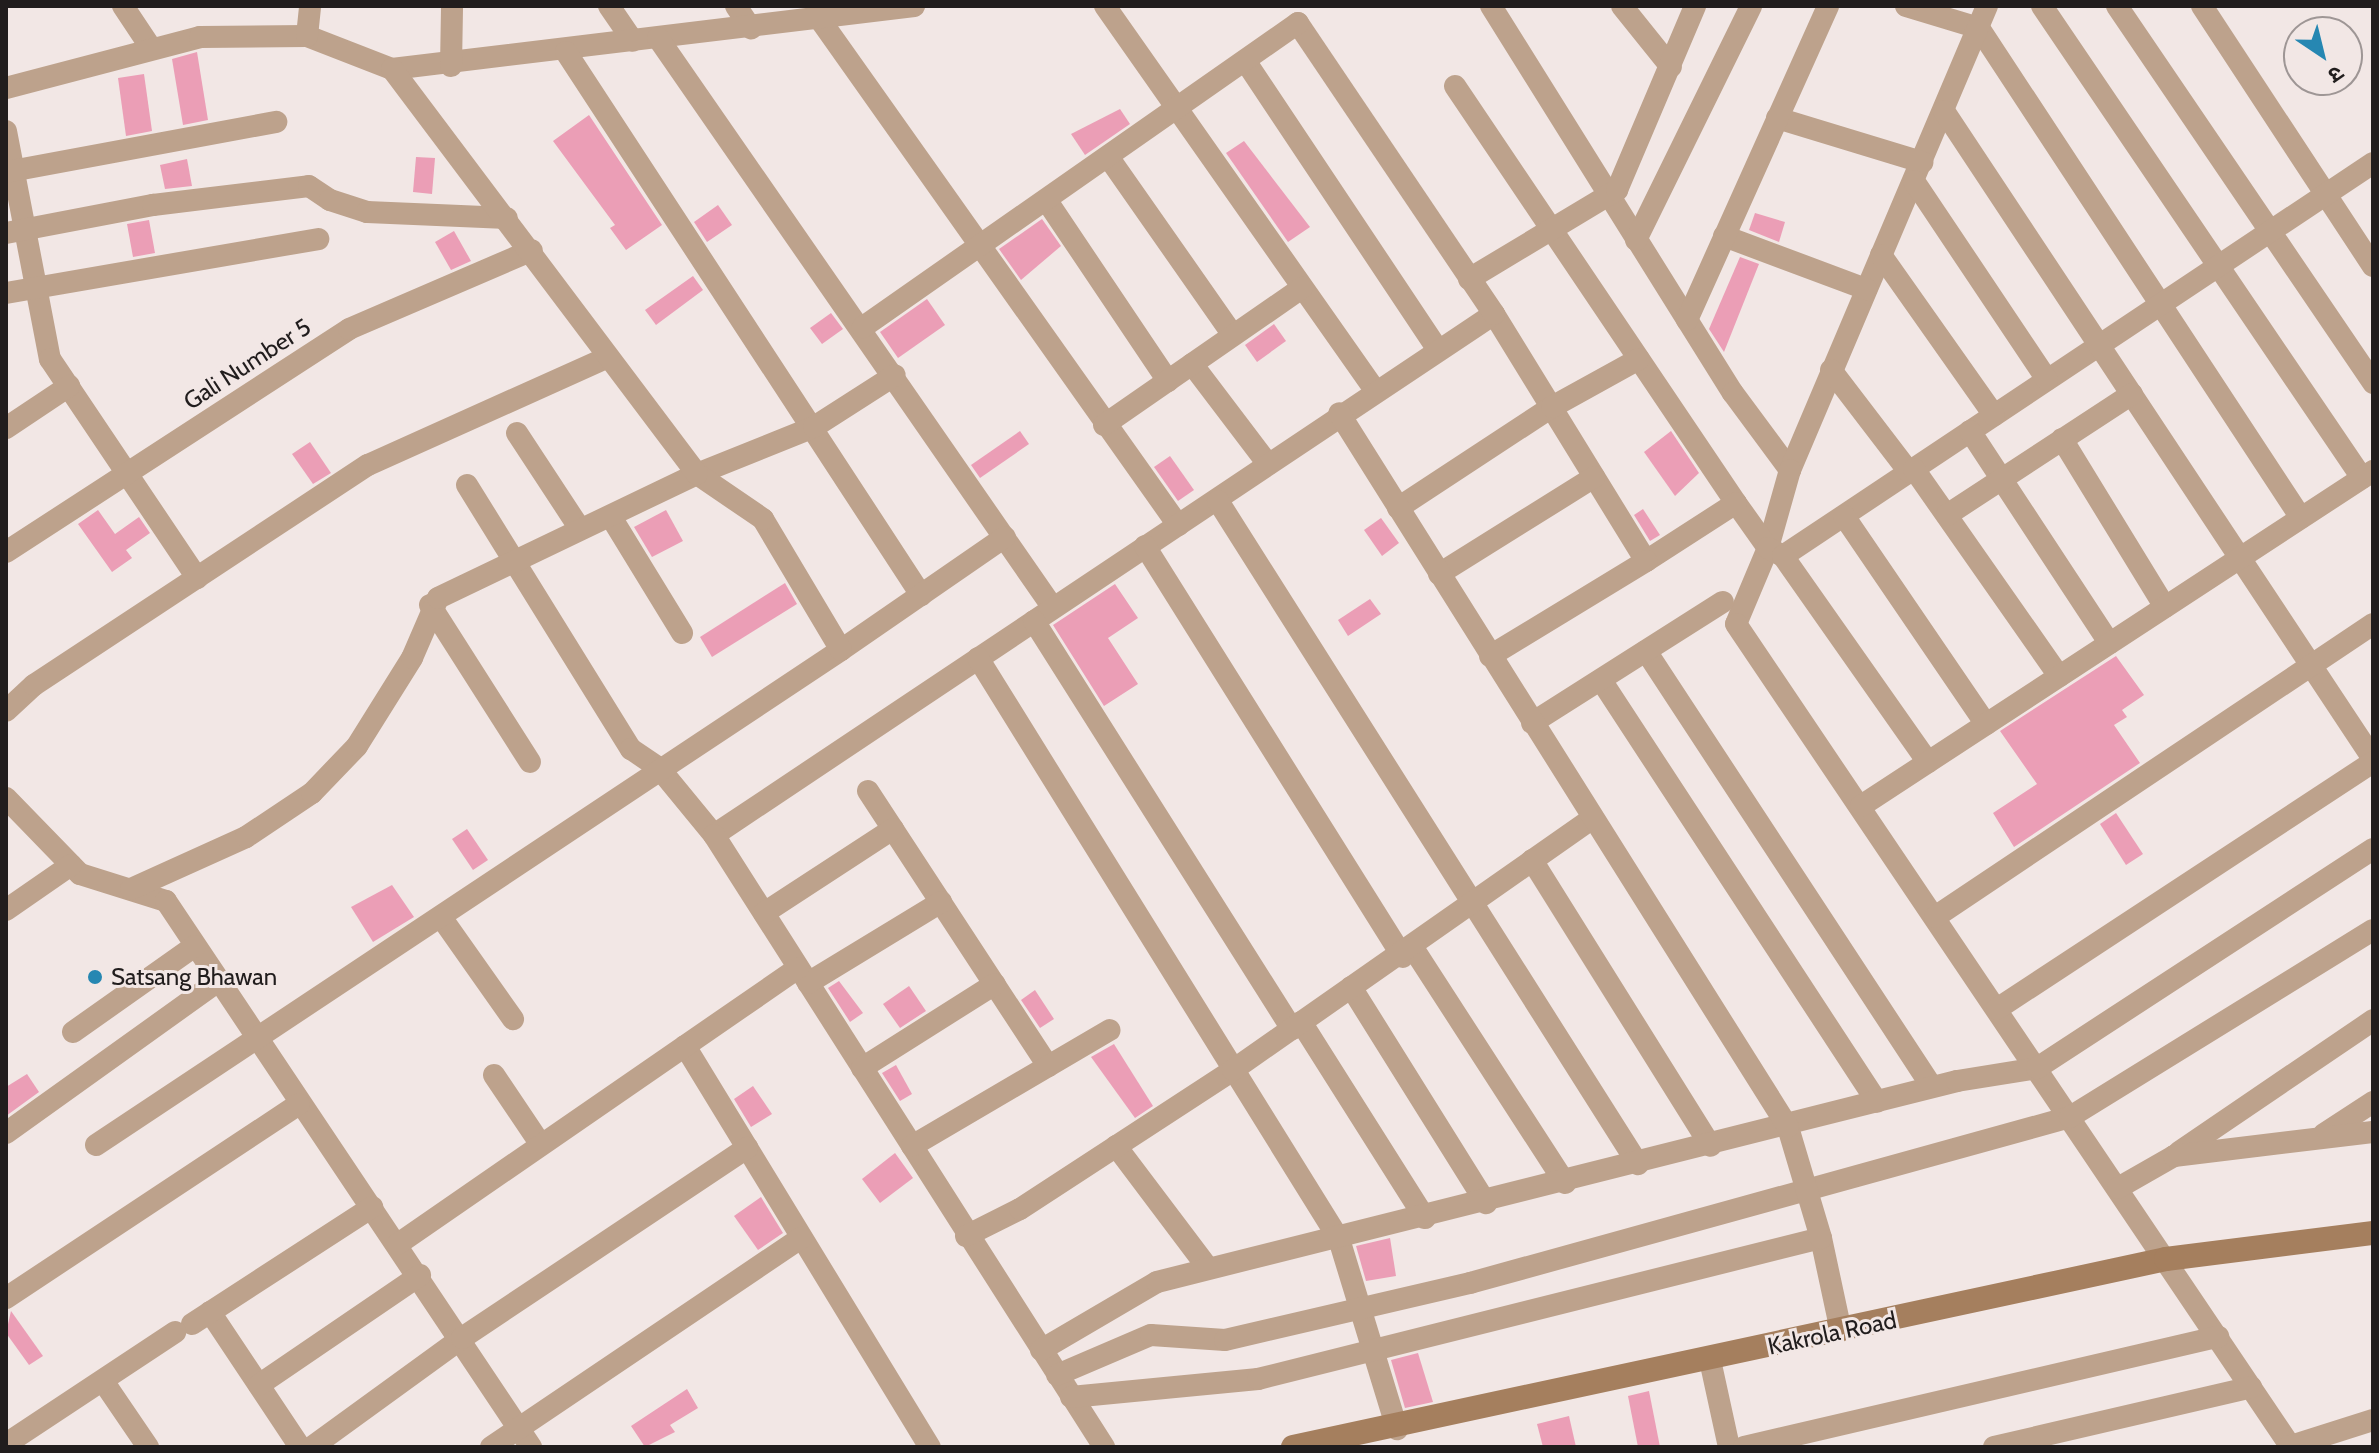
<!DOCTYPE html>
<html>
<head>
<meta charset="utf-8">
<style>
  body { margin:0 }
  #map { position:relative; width:2379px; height:1453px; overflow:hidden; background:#f2e7e5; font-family:Cabin,"Noto Sans Devanagari",sans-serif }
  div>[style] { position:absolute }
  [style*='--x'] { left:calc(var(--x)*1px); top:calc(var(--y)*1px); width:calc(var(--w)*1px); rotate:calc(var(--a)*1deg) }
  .building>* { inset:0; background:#eb9eb6 }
  .street>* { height:22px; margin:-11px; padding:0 11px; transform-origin:11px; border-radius:11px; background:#bda28c }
  .secondary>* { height:24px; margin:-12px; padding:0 12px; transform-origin:12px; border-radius:12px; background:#a57f5e }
  .dots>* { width:22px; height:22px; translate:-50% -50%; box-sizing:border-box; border:4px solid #f2e7e5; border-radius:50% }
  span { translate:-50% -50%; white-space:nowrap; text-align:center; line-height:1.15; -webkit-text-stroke:6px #f2e7e5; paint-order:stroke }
  .street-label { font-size:24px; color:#211d1d }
  .poi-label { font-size:24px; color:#211d1d }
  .left { translate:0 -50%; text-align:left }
  .frame { position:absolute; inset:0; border:8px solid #211d1d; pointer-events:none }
  .north { position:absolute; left:2283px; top:16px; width:80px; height:80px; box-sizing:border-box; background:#f2e7e5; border:2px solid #9e9695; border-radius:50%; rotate:145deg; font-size:22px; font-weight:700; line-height:32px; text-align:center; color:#211d1d }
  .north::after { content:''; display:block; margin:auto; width:28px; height:36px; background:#2687b2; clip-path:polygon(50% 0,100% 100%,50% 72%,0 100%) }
</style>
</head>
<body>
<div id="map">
  <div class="building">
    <i style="clip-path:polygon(197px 52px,208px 120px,183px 125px,172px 59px)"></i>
    <i style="clip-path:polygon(144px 74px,152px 131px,126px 136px,118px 78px)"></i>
    <i style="clip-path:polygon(1120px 109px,1130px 124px,1085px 155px,1071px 134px)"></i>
    <i style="clip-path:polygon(589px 115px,662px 225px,626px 250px,610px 228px,615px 225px,553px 141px)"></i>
    <i style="clip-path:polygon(1244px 141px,1310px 227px,1288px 242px,1226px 153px)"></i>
    <i style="clip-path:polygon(416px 157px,435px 158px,432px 194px,413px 192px)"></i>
    <i style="clip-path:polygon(187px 159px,192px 186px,165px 189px,160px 165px)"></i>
    <i style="clip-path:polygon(718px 205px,732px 225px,707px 242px,694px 222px)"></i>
    <i style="clip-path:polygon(1755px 213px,1785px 222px,1779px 242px,1749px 230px)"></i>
    <i style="clip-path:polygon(1042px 219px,1061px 246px,1021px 280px,999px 249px)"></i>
    <i style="clip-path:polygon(149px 220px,155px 253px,133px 257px,127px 224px)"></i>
    <i style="clip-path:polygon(454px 231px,471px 261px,451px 270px,435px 242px)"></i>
    <i style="clip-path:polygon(1740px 257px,1759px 264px,1724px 352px,1709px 329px)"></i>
    <i style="clip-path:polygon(693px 276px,703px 290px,656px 325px,645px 310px)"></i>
    <i style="clip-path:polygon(927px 299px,945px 325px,898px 358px,880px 332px)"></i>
    <i style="clip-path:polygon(831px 313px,843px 329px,822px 344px,810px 328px)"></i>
    <i style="clip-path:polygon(1274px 324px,1286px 341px,1257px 362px,1245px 345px)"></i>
    <i style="clip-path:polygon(1020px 431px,1029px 444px,980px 478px,971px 465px)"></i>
    <i style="clip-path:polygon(1671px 431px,1699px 473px,1675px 496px,1644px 452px)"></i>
    <i style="clip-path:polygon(310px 442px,331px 473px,313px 484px,292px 454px)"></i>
    <i style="clip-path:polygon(1170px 456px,1194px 490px,1178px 501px,1154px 467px)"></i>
    <i style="clip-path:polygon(1643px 509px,1660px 535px,1650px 541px,1634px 515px)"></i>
    <i style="clip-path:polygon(98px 510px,115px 534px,139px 517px,150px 533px,126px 550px,132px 558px,112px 572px,78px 524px)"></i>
    <i style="clip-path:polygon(666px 510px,683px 541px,652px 557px,634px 527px)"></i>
    <i style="clip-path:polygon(1381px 518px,1399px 543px,1382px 556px,1364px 530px)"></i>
    <i style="clip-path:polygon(785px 583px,797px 604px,712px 657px,700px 637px)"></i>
    <i style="clip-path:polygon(1115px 584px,1138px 618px,1108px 638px,1138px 684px,1104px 706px,1053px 625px)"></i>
    <i style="clip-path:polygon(1370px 599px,1381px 614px,1348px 636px,1338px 620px)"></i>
    <i style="clip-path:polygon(2116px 656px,2144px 695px,2122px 710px,2127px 717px,2114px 725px,2140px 763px,2014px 847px,1993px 813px,2037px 784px,2000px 731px)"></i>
    <i style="clip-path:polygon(2116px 813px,2143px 854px,2126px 865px,2100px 824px)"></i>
    <i style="clip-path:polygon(467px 829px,488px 860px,473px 870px,452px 839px)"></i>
    <i style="clip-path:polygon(392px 885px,414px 917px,373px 942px,351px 907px)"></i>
    <i style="clip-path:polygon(839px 981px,863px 1013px,850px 1022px,828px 988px)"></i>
    <i style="clip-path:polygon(909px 986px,926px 1011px,900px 1028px,883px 1004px)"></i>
    <i style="clip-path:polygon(1035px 990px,1054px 1019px,1040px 1028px,1021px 1000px)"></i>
    <i style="clip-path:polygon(1114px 1044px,1153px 1106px,1135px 1118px,1091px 1057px)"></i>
    <i style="clip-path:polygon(896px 1065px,912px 1094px,900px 1101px,882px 1073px)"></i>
    <i style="clip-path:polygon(27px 1074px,39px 1092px,6px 1116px,6px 1087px)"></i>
    <i style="clip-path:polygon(753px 1086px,772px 1114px,751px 1127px,734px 1099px)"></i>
    <i style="clip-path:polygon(895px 1153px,913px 1178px,880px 1203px,862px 1179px)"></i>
    <i style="clip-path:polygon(761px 1197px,783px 1233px,758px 1250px,734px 1216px)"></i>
    <i style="clip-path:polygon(1390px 1238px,1396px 1276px,1366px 1281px,1356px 1246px)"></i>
    <i style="clip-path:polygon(11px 1311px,43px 1356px,29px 1365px,6px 1333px)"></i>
    <i style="clip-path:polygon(1418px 1353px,1433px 1402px,1405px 1408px,1391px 1360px)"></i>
    <i style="clip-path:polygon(687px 1389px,698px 1408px,670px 1425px,675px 1432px,645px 1447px,631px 1426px)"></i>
    <i style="clip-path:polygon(1649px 1391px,1660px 1447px,1638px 1447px,1628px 1396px)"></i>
    <i style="clip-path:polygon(1569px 1416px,1576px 1447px,1543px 1447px,1537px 1424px)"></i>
  </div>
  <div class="street">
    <i style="--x:123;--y:6;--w:50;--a:56.3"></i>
    <i style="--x:609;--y:6;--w:42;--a:55.6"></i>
    <i style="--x:736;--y:6;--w:27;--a:56"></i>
    <i style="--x:1105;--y:6;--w:469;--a:54.9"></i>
    <i style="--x:1491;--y:6;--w:456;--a:58"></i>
    <i style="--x:1733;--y:393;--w:96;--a:53.5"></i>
    <i style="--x:1622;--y:6;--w:78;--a:51.2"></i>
    <i style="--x:1906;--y:6;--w:76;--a:16.8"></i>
    <i style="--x:1979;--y:28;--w:586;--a:56.69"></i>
    <i style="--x:1987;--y:6;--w:504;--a:113"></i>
    <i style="--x:1790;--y:470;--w:81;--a:105.8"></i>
    <i style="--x:1768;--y:548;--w:82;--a:112.8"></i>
    <i style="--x:1736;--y:624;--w:993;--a:56.01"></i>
    <i style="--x:2042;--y:6;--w:570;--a:55.86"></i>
    <i style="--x:2117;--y:6;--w:456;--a:55.8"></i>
    <i style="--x:2202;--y:6;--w:311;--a:56.7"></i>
    <i style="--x:821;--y:21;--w:618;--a:54.69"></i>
    <i style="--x:307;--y:36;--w:91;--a:21.2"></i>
    <i style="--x:392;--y:69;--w:526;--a:-6.88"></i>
    <i style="--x:658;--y:38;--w:693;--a:55.28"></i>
    <i style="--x:566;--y:52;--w:649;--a:56.82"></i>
    <i style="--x:1246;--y:62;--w:346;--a:56.3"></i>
    <i style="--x:451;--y:66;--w:60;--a:-89"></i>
    <i style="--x:1455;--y:86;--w:503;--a:56.03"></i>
    <i style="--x:1736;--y:503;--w:55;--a:54.6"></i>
    <i style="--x:1768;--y:548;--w:17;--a:28"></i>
    <i style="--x:1783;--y:556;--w:709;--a:-33.67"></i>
    <i style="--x:6;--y:88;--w:201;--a:-14.7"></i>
    <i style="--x:200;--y:37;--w:107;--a:-0.5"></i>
    <i style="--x:307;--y:36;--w:30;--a:-84"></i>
    <i style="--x:1944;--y:111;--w:777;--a:56.49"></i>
    <i style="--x:1777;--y:118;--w:152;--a:16.9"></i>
    <i style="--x:6;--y:131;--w:232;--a:79.1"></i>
    <i style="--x:50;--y:359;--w:264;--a:56.1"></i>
    <i style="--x:1109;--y:158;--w:216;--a:55"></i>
    <i style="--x:6;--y:172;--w:275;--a:-10.5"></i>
    <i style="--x:1914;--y:181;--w:239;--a:56.2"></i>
    <i style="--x:1047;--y:201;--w:217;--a:56.1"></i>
    <i style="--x:6;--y:233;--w:150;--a:-10.8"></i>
    <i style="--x:153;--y:205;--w:157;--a:-6.9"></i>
    <i style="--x:309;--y:186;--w:25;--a:34"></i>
    <i style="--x:330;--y:200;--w:39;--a:18"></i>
    <i style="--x:367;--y:212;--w:140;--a:2.5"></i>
    <i style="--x:1724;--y:236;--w:152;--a:20.5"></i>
    <i style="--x:1636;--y:240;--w:261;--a:-63.8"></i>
    <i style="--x:1881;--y:255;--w:196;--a:54.8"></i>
    <i style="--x:1469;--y:279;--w:173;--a:-31"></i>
    <i style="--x:1617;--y:190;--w:200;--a:-67"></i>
    <i style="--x:6;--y:293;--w:317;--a:-9.8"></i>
    <i style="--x:1494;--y:314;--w:290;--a:58.4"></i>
    <i style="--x:1646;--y:561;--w:107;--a:-32.8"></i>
    <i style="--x:1687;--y:320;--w:344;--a:-65.8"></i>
    <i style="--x:1192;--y:364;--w:126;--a:52.8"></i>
    <i style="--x:1831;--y:370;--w:128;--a:52.6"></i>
    <i style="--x:1104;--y:425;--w:241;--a:-34.7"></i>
    <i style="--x:6;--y:428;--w:76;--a:-33.7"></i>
    <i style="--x:1970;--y:431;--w:254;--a:56.7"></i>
    <i style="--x:517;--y:433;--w:115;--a:56.7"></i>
    <i style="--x:2062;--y:439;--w:197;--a:58.5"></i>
    <i style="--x:1914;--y:469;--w:253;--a:55"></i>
    <i style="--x:467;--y:485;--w:311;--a:58.2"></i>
    <i style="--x:631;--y:749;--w:34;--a:34"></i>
    <i style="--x:659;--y:768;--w:87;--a:50.6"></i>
    <i style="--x:714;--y:835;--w:938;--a:-33.74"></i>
    <i style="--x:1494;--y:314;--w:351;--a:-124"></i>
    <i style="--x:1298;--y:23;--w:531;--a:145.05"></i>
    <i style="--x:1218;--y:501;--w:785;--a:57.65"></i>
    <i style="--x:1398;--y:508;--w:184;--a:-33.3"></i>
    <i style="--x:1552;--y:407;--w:99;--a:-28.9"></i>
    <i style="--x:1947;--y:515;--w:221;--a:-33.2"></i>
    <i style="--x:1844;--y:516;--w:252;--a:55.7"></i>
    <i style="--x:611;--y:517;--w:136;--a:58.5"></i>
    <i style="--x:1145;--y:546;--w:485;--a:57.9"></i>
    <i style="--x:6;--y:552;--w:409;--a:-33"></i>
    <i style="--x:349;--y:329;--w:199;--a:-23.3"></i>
    <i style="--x:1783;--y:556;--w:252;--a:54.9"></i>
    <i style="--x:1439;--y:574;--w:183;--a:-32"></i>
    <i style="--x:430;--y:605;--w:186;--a:57.5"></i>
    <i style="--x:1034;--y:621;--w:483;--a:57.7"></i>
    <i style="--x:841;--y:650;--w:199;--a:-34.6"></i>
    <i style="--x:1646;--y:651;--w:521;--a:56.74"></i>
    <i style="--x:1490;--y:656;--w:183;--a:-31.3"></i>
    <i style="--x:978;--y:658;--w:684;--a:58.15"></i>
    <i style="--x:1339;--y:1239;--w:199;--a:73"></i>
    <i style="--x:1601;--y:680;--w:504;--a:56.81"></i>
    <i style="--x:6;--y:711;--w:38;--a:-43"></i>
    <i style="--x:34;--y:685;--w:400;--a:-33.4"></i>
    <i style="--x:368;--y:465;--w:261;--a:-24.2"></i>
    <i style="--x:1532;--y:723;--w:226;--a:-32.4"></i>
    <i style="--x:868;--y:791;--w:329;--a:56.8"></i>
    <i style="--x:6;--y:798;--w:106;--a:45.8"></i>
    <i style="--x:80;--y:874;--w:90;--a:17.4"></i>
    <i style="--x:166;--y:901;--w:657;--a:56.24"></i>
    <i style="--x:1861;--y:806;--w:612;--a:-33.2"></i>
    <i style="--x:714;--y:835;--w:726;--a:57.49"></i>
    <i style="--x:1532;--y:860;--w:337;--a:58"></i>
    <i style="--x:131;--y:889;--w:126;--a:-24.3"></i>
    <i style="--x:246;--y:837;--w:79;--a:-33.7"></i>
    <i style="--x:312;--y:793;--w:65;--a:-46.2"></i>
    <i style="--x:357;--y:746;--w:104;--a:-58"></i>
    <i style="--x:412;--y:658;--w:65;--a:-66.6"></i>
    <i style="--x:438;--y:598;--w:287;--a:-25.6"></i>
    <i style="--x:697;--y:474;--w:126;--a:-21.9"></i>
    <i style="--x:814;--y:427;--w:96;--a:-32.7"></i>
    <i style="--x:6;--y:910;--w:79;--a:-34.7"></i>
    <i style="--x:764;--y:913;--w:154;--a:-33.1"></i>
    <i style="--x:441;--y:917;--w:125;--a:54.8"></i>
    <i style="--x:1935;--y:917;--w:527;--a:-33.78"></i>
    <i style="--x:1413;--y:948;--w:280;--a:57.1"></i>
    <i style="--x:808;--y:983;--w:156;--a:-31.3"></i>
    <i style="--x:1351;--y:987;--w:255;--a:58"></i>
    <i style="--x:1997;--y:1009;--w:450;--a:-33.3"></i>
    <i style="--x:1301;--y:1022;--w:232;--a:57.7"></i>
    <i style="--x:73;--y:1032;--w:149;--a:-35.2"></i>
    <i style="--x:685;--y:1046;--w:470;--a:58.6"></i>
    <i style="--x:862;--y:1068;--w:157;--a:-32.3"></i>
    <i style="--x:494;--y:1075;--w:84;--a:56.1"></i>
    <i style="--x:6;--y:1133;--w:261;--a:-35.6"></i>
    <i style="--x:2324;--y:1134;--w:59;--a:-33.1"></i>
    <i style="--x:96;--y:1145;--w:894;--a:-33.6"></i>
    <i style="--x:841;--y:650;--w:152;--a:-120.8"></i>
    <i style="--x:763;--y:519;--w:80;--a:-145.7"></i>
    <i style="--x:697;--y:474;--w:507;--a:-126.98"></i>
    <i style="--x:912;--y:1146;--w:229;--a:-30.4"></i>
    <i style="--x:1116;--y:1146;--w:153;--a:53"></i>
    <i style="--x:2179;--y:1152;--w:235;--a:-34.2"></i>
    <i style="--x:2118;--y:1188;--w:64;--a:-29.7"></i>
    <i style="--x:2174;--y:1156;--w:200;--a:-6.9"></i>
    <i style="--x:966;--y:1236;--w:60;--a:-26.6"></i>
    <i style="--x:1020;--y:1209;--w:254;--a:-33.1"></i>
    <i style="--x:1233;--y:1070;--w:438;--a:-35"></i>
    <i style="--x:1821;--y:1238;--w:95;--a:77.9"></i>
    <i style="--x:398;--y:1244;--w:486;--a:-34.6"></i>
    <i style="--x:6;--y:1298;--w:351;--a:-33.5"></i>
    <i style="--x:210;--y:1312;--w:162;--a:56.3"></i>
    <i style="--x:192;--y:1324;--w:215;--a:-33"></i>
    <i style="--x:1041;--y:1350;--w:134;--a:-30.4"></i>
    <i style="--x:1157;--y:1282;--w:825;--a:-14.1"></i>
    <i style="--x:1957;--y:1081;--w:81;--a:-9.2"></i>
    <i style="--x:2037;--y:1068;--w:401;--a:-33.1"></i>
    <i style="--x:1710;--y:1360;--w:89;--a:77.7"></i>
    <i style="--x:1057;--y:1375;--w:102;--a:-23.1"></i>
    <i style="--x:1151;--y:1335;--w:74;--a:3.9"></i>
    <i style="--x:1225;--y:1340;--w:252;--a:-13.1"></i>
    <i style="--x:1470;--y:1283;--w:623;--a:-15.46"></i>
    <i style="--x:2070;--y:1117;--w:356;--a:-31.7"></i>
    <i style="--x:103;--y:1381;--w:80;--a:55.7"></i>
    <i style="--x:259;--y:1385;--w:195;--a:-34.3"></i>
    <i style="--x:1071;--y:1397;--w:188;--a:-5.5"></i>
    <i style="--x:1258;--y:1379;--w:580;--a:-14.06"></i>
    <i style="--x:1821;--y:1238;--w:116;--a:-106.6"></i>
    <i style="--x:1788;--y:1127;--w:843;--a:-122.16"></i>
    <i style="--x:6;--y:1444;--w:203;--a:-33.5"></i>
    <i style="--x:312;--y:1447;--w:185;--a:-36"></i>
    <i style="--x:462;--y:1338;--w:343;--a:-33.7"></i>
    <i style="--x:491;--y:1447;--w:374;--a:-34"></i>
    <i style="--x:1744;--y:1447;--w:487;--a:-13.1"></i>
    <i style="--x:1994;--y:1447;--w:264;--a:-13.1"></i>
    <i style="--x:2288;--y:1447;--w:89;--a:-17.6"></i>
  </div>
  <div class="secondary">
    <i style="--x:1293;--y:1447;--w:893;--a:-12.15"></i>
    <i style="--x:2166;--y:1259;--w:209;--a:-7.2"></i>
  </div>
  <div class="dots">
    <i style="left:95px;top:977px;background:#2687b2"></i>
  </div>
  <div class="street-label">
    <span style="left:247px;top:364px;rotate:-33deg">Gali Number 5</span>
    <span style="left:1832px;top:1333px;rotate:-12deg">Kakrola Road</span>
  </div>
  <div class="poi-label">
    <span class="left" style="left:111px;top:977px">Satsang Bhawan</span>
  </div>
  <div class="frame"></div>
  <div class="north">उ</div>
</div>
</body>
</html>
